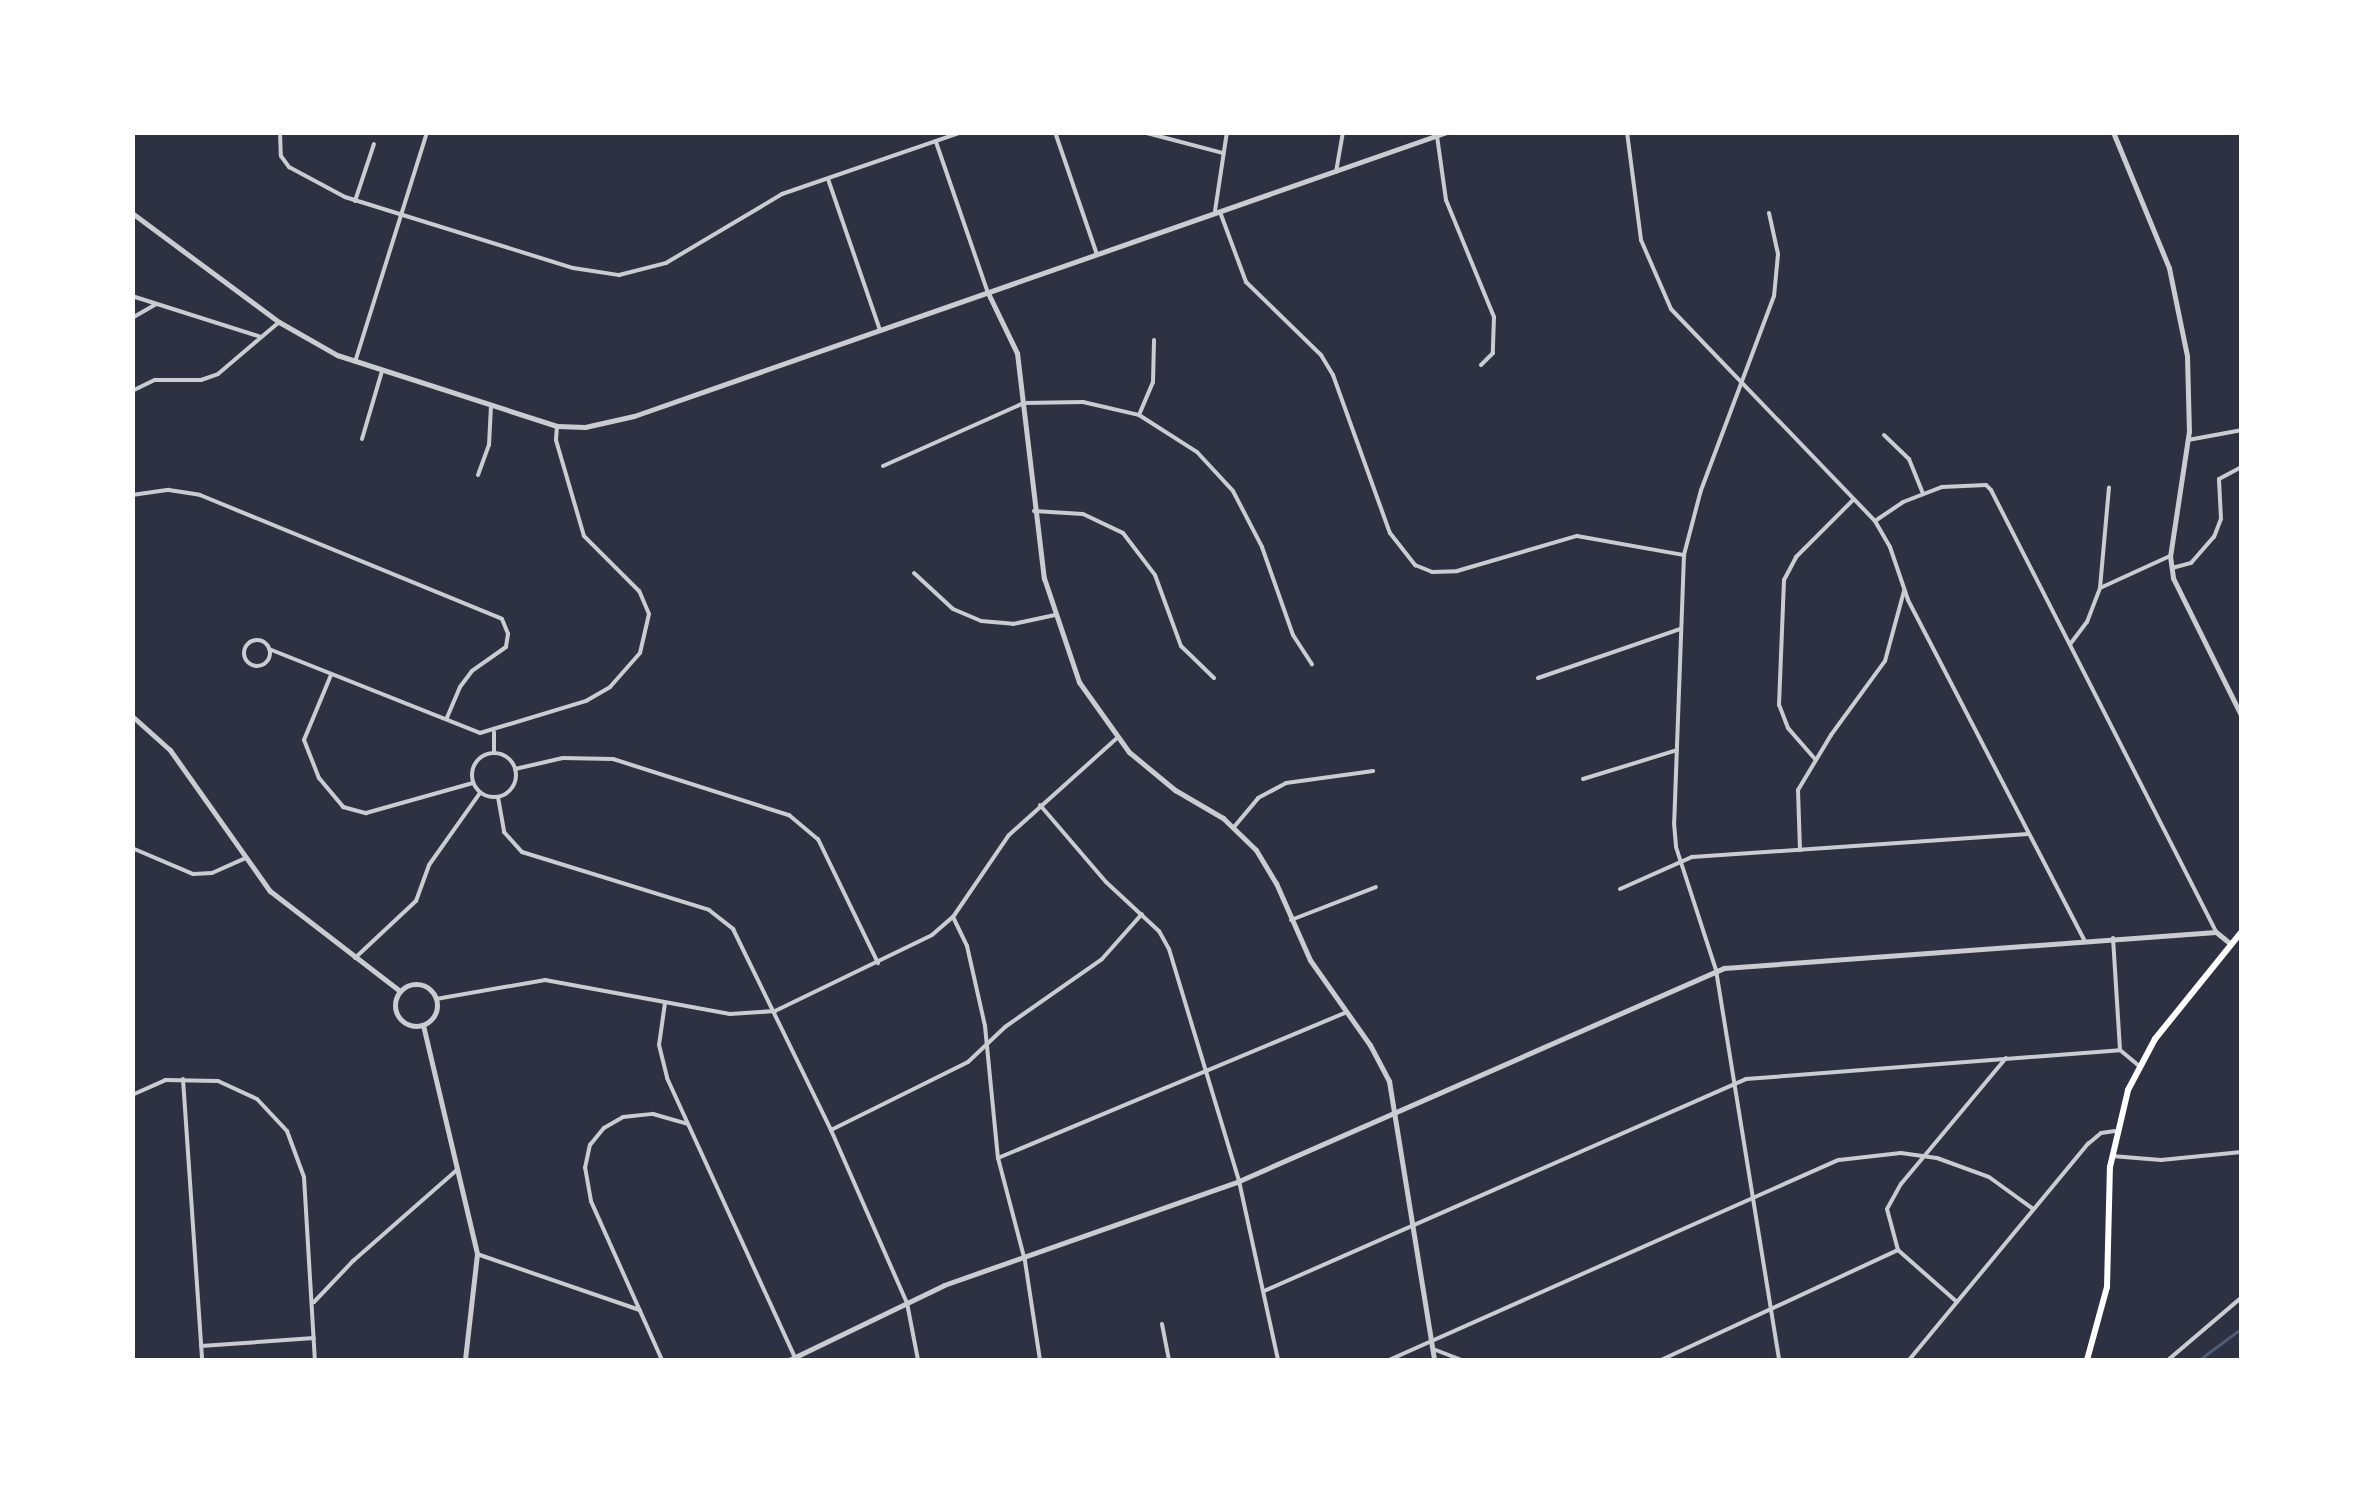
<!DOCTYPE html>
<html>
<head>
<meta charset="utf-8">
<style>
  body { margin:0 }
  #map { position:relative; width:2374px; height:1493px; overflow:hidden; background:#2d3142; font-family:"Work Sans",sans-serif }
  div>[style] { position:absolute }
  [style*='--x'] { left:calc(var(--x)*1px); top:calc(var(--y)*1px); width:calc(var(--w)*1px); rotate:calc(var(--a)*1deg) }
  .stream>* { height:2.5px; margin:-1.25px; padding:0 1.25px; transform-origin:1.25px; border-radius:1.25px; background:#4f5d75 }
  .minor>* { height:4px; margin:-2px; padding:0 2px; transform-origin:2px; border-radius:2px; background:#caccd0 }
  .minor>.ring { margin:-2px; padding:0; box-sizing:content-box; background:none; border:4px solid #caccd0; border-radius:50% }
  .tertiary>* { height:5px; margin:-2.5px; padding:0 2.5px; transform-origin:2.5px; border-radius:2.5px; background:#caccd0 }
  .tertiary>.ring { margin:-2.5px; padding:0; box-sizing:content-box; background:none; border:5px solid #caccd0; border-radius:50% }
  .secondary>* { height:6px; margin:-3px; padding:0 3px; transform-origin:3px; border-radius:3px; background:#fff }
  span { translate:-50% -50%; white-space:nowrap; text-align:center; line-height:1.15; -webkit-text-stroke:9px #fff; paint-order:stroke }
  .frame { position:absolute; inset:0; border:135px solid #fff; pointer-events:none }
</style>
</head>
<body>
<div id="map">
  <div class="stream">
    <i style="--x:2199;--y:1360;--w:54;--a:-36.7"></i>
  </div>
  <div class="minor">
    <i style="--x:280;--y:132;--w:24;--a:88"></i>
    <i style="--x:281;--y:156;--w:14;--a:54"></i>
    <i style="--x:289;--y:167;--w:64;--a:28.2"></i>
    <i style="--x:345;--y:197;--w:239;--a:17.3"></i>
    <i style="--x:573;--y:268;--w:47;--a:8.7"></i>
    <i style="--x:619;--y:275;--w:49;--a:-14.3"></i>
    <i style="--x:666;--y:263;--w:135;--a:-30.7"></i>
    <i style="--x:782;--y:194;--w:190;--a:-19"></i>
    <i style="--x:1055;--y:132;--w:130;--a:71.1"></i>
    <i style="--x:1143;--y:132;--w:83;--a:14.7"></i>
    <i style="--x:1627;--y:132;--w:109;--a:82.6"></i>
    <i style="--x:1641;--y:240;--w:75;--a:66.5"></i>
    <i style="--x:1671;--y:309;--w:294;--a:46.1"></i>
    <i style="--x:1875;--y:521;--w:30;--a:60"></i>
    <i style="--x:1890;--y:547;--w:56;--a:71.2"></i>
    <i style="--x:1908;--y:600;--w:383;--a:62.6"></i>
    <i style="--x:1437;--y:136;--w:65;--a:82"></i>
    <i style="--x:1446;--y:200;--w:126;--a:67.7"></i>
    <i style="--x:1494;--y:317;--w:36;--a:92"></i>
    <i style="--x:1493;--y:353;--w:17;--a:135"></i>
    <i style="--x:936;--y:142;--w:160;--a:71"></i>
    <i style="--x:1336;--y:172;--w:41;--a:-80.1"></i>
    <i style="--x:828;--y:179;--w:160;--a:71"></i>
    <i style="--x:355;--y:201;--w:60;--a:-71.6"></i>
    <i style="--x:1215;--y:211;--w:80;--a:-81.4"></i>
    <i style="--x:1220;--y:212;--w:75;--a:69.6"></i>
    <i style="--x:1246;--y:282;--w:105;--a:44.2"></i>
    <i style="--x:1321;--y:355;--w:23;--a:59"></i>
    <i style="--x:1333;--y:375;--w:168;--a:70.2"></i>
    <i style="--x:1390;--y:533;--w:41;--a:52"></i>
    <i style="--x:1415;--y:565;--w:18;--a:22"></i>
    <i style="--x:1432;--y:572;--w:25;--a:-2"></i>
    <i style="--x:1457;--y:571;--w:125;--a:-16.3"></i>
    <i style="--x:1577;--y:536;--w:109;--a:10.1"></i>
    <i style="--x:1769;--y:213;--w:42;--a:77.6"></i>
    <i style="--x:1778;--y:254;--w:42;--a:95.4"></i>
    <i style="--x:1774;--y:296;--w:207;--a:110.6"></i>
    <i style="--x:1701;--y:490;--w:67;--a:104.7"></i>
    <i style="--x:1684;--y:555;--w:268;--a:92.1"></i>
    <i style="--x:1674;--y:823;--w:24;--a:85"></i>
    <i style="--x:1676;--y:847;--w:129;--a:72"></i>
    <i style="--x:1716;--y:970;--w:395;--a:80.8"></i>
    <i style="--x:132;--y:296;--w:135;--a:17.6"></i>
    <i style="--x:132;--y:318;--w:28;--a:-30"></i>
    <i style="--x:355;--y:362;--w:241;--a:-72.6"></i>
    <i style="--x:132;--y:391;--w:25;--a:-26"></i>
    <i style="--x:155;--y:380;--w:46;--a:0"></i>
    <i style="--x:201;--y:380;--w:18;--a:-19"></i>
    <i style="--x:218;--y:374;--w:80;--a:-40.4"></i>
    <i style="--x:1139;--y:415;--w:36;--a:-67"></i>
    <i style="--x:1153;--y:382;--w:42;--a:-88.6"></i>
    <i style="--x:1884;--y:435;--w:35;--a:44"></i>
    <i style="--x:1909;--y:459;--w:37;--a:68"></i>
    <i style="--x:362;--y:439;--w:71;--a:-73.6"></i>
    <i style="--x:2188;--y:440;--w:55;--a:-10.5"></i>
    <i style="--x:883;--y:466;--w:154;--a:-24.1"></i>
    <i style="--x:1024;--y:403;--w:59;--a:-1"></i>
    <i style="--x:1083;--y:402;--w:57;--a:13.1"></i>
    <i style="--x:1139;--y:415;--w:69;--a:32.5"></i>
    <i style="--x:1197;--y:452;--w:53;--a:47.3"></i>
    <i style="--x:1233;--y:491;--w:63;--a:62.6"></i>
    <i style="--x:1262;--y:547;--w:93;--a:70.6"></i>
    <i style="--x:1293;--y:635;--w:35;--a:57"></i>
    <i style="--x:478;--y:475;--w:32;--a:-70"></i>
    <i style="--x:489;--y:445;--w:40;--a:-87.1"></i>
    <i style="--x:132;--y:495;--w:37;--a:-8"></i>
    <i style="--x:169;--y:490;--w:31;--a:9"></i>
    <i style="--x:200;--y:495;--w:326;--a:22.3"></i>
    <i style="--x:502;--y:619;--w:16;--a:68"></i>
    <i style="--x:508;--y:634;--w:13;--a:99"></i>
    <i style="--x:506;--y:647;--w:42;--a:144.8"></i>
    <i style="--x:472;--y:671;--w:20;--a:127"></i>
    <i style="--x:460;--y:687;--w:34;--a:113"></i>
    <i style="--x:1034;--y:511;--w:49;--a:3.5"></i>
    <i style="--x:1083;--y:514;--w:44;--a:25.4"></i>
    <i style="--x:1123;--y:533;--w:53;--a:52.7"></i>
    <i style="--x:1155;--y:575;--w:76;--a:69.9"></i>
    <i style="--x:1181;--y:646;--w:46;--a:44.1"></i>
    <i style="--x:1875;--y:521;--w:34;--a:-34"></i>
    <i style="--x:1903;--y:502;--w:42;--a:-21"></i>
    <i style="--x:1942;--y:487;--w:44;--a:-2.6"></i>
    <i style="--x:1986;--y:485;--w:7;--a:45"></i>
    <i style="--x:1991;--y:490;--w:496;--a:63"></i>
    <i style="--x:2172;--y:568;--w:20;--a:-15"></i>
    <i style="--x:2191;--y:563;--w:35;--a:-49"></i>
    <i style="--x:2214;--y:537;--w:19;--a:-69"></i>
    <i style="--x:2221;--y:519;--w:40;--a:-92.9"></i>
    <i style="--x:2219;--y:479;--w:26;--a:-28"></i>
    <i style="--x:914;--y:573;--w:53;--a:42.7"></i>
    <i style="--x:953;--y:609;--w:30;--a:23"></i>
    <i style="--x:981;--y:621;--w:32;--a:5"></i>
    <i style="--x:1013;--y:624;--w:43;--a:-12.1"></i>
    <i style="--x:2100;--y:588;--w:101;--a:-84.9"></i>
    <i class="ring" style="left:244px;top:640px;width:22px;height:22px"></i>
    <i style="--x:2071;--y:643;--w:26;--a:-53"></i>
    <i style="--x:2087;--y:622;--w:36;--a:-69"></i>
    <i style="--x:2100;--y:588;--w:77;--a:-24.6"></i>
    <i style="--x:269;--y:649;--w:227;--a:21.7"></i>
    <i style="--x:480;--y:733;--w:111;--a:-16.8"></i>
    <i style="--x:586;--y:701;--w:28;--a:-30"></i>
    <i style="--x:610;--y:687;--w:45;--a:-48.6"></i>
    <i style="--x:640;--y:653;--w:40;--a:-77"></i>
    <i style="--x:649;--y:614;--w:25;--a:-113"></i>
    <i style="--x:639;--y:591;--w:78;--a:-135"></i>
    <i style="--x:584;--y:536;--w:100;--a:-106.3"></i>
    <i style="--x:556;--y:440;--w:14;--a:-86"></i>
    <i style="--x:331;--y:675;--w:70;--a:112.6"></i>
    <i style="--x:304;--y:740;--w:41;--a:68.5"></i>
    <i style="--x:319;--y:778;--w:38;--a:50"></i>
    <i style="--x:343;--y:807;--w:24;--a:15"></i>
    <i style="--x:366;--y:813;--w:111;--a:-15.7"></i>
    <i style="--x:1538;--y:678;--w:150;--a:-19"></i>
    <i class="ring" style="left:472px;top:753px;width:40px;height:40px"></i>
    <i style="--x:494;--y:753;--w:21;--a:-90"></i>
    <i style="--x:1815;--y:759;--w:41;--a:-131.1"></i>
    <i style="--x:1788;--y:728;--w:25;--a:-111"></i>
    <i style="--x:1779;--y:705;--w:125;--a:-87.7"></i>
    <i style="--x:1784;--y:580;--w:26;--a:-62"></i>
    <i style="--x:1796;--y:557;--w:81;--a:-45"></i>
    <i style="--x:515;--y:769;--w:49;--a:-12.9"></i>
    <i style="--x:563;--y:758;--w:50;--a:1.1"></i>
    <i style="--x:613;--y:759;--w:185;--a:17.7"></i>
    <i style="--x:789;--y:815;--w:38;--a:40"></i>
    <i style="--x:818;--y:839;--w:138;--a:64.2"></i>
    <i style="--x:1583;--y:779;--w:98;--a:-17.1"></i>
    <i style="--x:498;--y:797;--w:36;--a:80"></i>
    <i style="--x:504;--y:832;--w:27;--a:48"></i>
    <i style="--x:522;--y:852;--w:196;--a:17.2"></i>
    <i style="--x:709;--y:910;--w:31;--a:38"></i>
    <i style="--x:733;--y:929;--w:224;--a:64"></i>
    <i style="--x:831;--y:1130;--w:189;--a:66.3"></i>
    <i style="--x:907;--y:1303;--w:58;--a:79.1"></i>
    <i style="--x:1040;--y:805;--w:101;--a:49.4"></i>
    <i style="--x:1106;--y:882;--w:72;--a:42.8"></i>
    <i style="--x:1159;--y:931;--w:21;--a:61"></i>
    <i style="--x:1169;--y:949;--w:242;--a:73.2"></i>
    <i style="--x:1239;--y:1181;--w:183;--a:77.7"></i>
    <i style="--x:1234;--y:827;--w:38;--a:-50"></i>
    <i style="--x:1258;--y:798;--w:32;--a:-28"></i>
    <i style="--x:1286;--y:783;--w:88;--a:-7.9"></i>
    <i style="--x:132;--y:848;--w:66;--a:23.1"></i>
    <i style="--x:193;--y:874;--w:19;--a:-3"></i>
    <i style="--x:212;--y:873;--w:36;--a:-24"></i>
    <i style="--x:1800;--y:850;--w:60;--a:-91.9"></i>
    <i style="--x:1798;--y:790;--w:64;--a:-59"></i>
    <i style="--x:1831;--y:735;--w:92;--a:-53.9"></i>
    <i style="--x:1885;--y:661;--w:73;--a:-74.8"></i>
    <i style="--x:1620;--y:889;--w:79;--a:-24"></i>
    <i style="--x:1692;--y:857;--w:337;--a:-3.9"></i>
    <i style="--x:953;--y:917;--w:32;--a:64"></i>
    <i style="--x:967;--y:946;--w:82;--a:77.3"></i>
    <i style="--x:985;--y:1026;--w:133;--a:84.4"></i>
    <i style="--x:998;--y:1158;--w:106;--a:75.3"></i>
    <i style="--x:1025;--y:1261;--w:100;--a:81.4"></i>
    <i style="--x:1291;--y:920;--w:91;--a:-21.2"></i>
    <i style="--x:2113;--y:938;--w:112;--a:86.4"></i>
    <i style="--x:2120;--y:1050;--w:25;--a:40"></i>
    <i style="--x:355;--y:958;--w:83;--a:-43.1"></i>
    <i style="--x:416;--y:901;--w:38;--a:-70"></i>
    <i style="--x:429;--y:865;--w:88;--a:-54.7"></i>
    <i style="--x:436;--y:999;--w:111;--a:-9.9"></i>
    <i style="--x:545;--y:980;--w:188;--a:10.4"></i>
    <i style="--x:730;--y:1014;--w:45;--a:-3.8"></i>
    <i style="--x:775;--y:1011;--w:174;--a:-25.8"></i>
    <i style="--x:932;--y:935;--w:28;--a:-41"></i>
    <i style="--x:953;--y:917;--w:99;--a:-55.7"></i>
    <i style="--x:1009;--y:835;--w:144;--a:-41.9"></i>
    <i style="--x:665;--y:1003;--w:42;--a:98.1"></i>
    <i style="--x:659;--y:1045;--w:34;--a:76"></i>
    <i style="--x:667;--y:1078;--w:310;--a:65.4"></i>
    <i style="--x:183;--y:1079;--w:282;--a:86.1"></i>
    <i style="--x:132;--y:1095;--w:36;--a:-24"></i>
    <i style="--x:165;--y:1080;--w:53;--a:1.1"></i>
    <i style="--x:218;--y:1081;--w:43;--a:24.8"></i>
    <i style="--x:257;--y:1099;--w:44;--a:46.8"></i>
    <i style="--x:287;--y:1131;--w:49;--a:69.7"></i>
    <i style="--x:304;--y:1177;--w:183;--a:86.6"></i>
    <i style="--x:831;--y:1130;--w:153;--a:-26.4"></i>
    <i style="--x:968;--y:1062;--w:51;--a:-43.4"></i>
    <i style="--x:1005;--y:1027;--w:118;--a:-35"></i>
    <i style="--x:1102;--y:959;--w:60;--a:-48.4"></i>
    <i style="--x:2112;--y:1156;--w:49;--a:4.7"></i>
    <i style="--x:2161;--y:1160;--w:81;--a:-5.6"></i>
    <i style="--x:998;--y:1158;--w:378;--a:-22.7"></i>
    <i style="--x:477;--y:1254;--w:172;--a:19"></i>
    <i style="--x:1264;--y:1291;--w:527;--a:-23.74"></i>
    <i style="--x:1746;--y:1079;--w:375;--a:-4.4"></i>
    <i style="--x:314;--y:1302;--w:57;--a:-46.4"></i>
    <i style="--x:353;--y:1261;--w:138;--a:-41.2"></i>
    <i style="--x:1957;--y:1302;--w:79;--a:-138.6"></i>
    <i style="--x:1898;--y:1250;--w:42;--a:-105"></i>
    <i style="--x:1887;--y:1209;--w:29;--a:-61"></i>
    <i style="--x:1901;--y:1184;--w:164;--a:-50.2"></i>
    <i style="--x:1162;--y:1324;--w:37;--a:79"></i>
    <i style="--x:201;--y:1346;--w:113;--a:-4"></i>
    <i style="--x:1433;--y:1349;--w:30;--a:21"></i>
    <i style="--x:662;--y:1360;--w:174;--a:-114.1"></i>
    <i style="--x:591;--y:1201;--w:34;--a:-100"></i>
    <i style="--x:585;--y:1168;--w:24;--a:-78"></i>
    <i style="--x:590;--y:1145;--w:22;--a:-51"></i>
    <i style="--x:604;--y:1128;--w:22;--a:-30"></i>
    <i style="--x:623;--y:1117;--w:30;--a:-6"></i>
    <i style="--x:653;--y:1114;--w:35;--a:16"></i>
    <i style="--x:1389;--y:1360;--w:492;--a:-24"></i>
    <i style="--x:1839;--y:1160;--w:62;--a:-6.4"></i>
    <i style="--x:1901;--y:1153;--w:36;--a:8"></i>
    <i style="--x:1937;--y:1158;--w:55;--a:20.1"></i>
    <i style="--x:1989;--y:1177;--w:54;--a:36"></i>
    <i style="--x:1661;--y:1360;--w:261;--a:-24.9"></i>
    <i style="--x:1909;--y:1360;--w:281;--a:-50.4"></i>
    <i style="--x:2088;--y:1144;--w:17;--a:-40"></i>
    <i style="--x:2101;--y:1133;--w:14;--a:-8"></i>
    <i style="--x:2168;--y:1360;--w:97;--a:-40.4"></i>
  </div>
  <div class="tertiary">
    <i style="--x:2113;--y:132;--w:147;--a:67.6"></i>
    <i style="--x:2169;--y:268;--w:90;--a:78.4"></i>
    <i style="--x:2187;--y:356;--w:75;--a:88.5"></i>
    <i style="--x:2189;--y:431;--w:126;--a:98.6"></i>
    <i style="--x:2170;--y:556;--w:22;--a:82"></i>
    <i style="--x:2173;--y:578;--w:155;--a:63.6"></i>
    <i style="--x:132;--y:213;--w:183;--a:36.6"></i>
    <i style="--x:279;--y:322;--w:67;--a:29.6"></i>
    <i style="--x:337;--y:355;--w:231;--a:17.9"></i>
    <i style="--x:557;--y:426;--w:28;--a:2"></i>
    <i style="--x:585;--y:427;--w:50;--a:-12.7"></i>
    <i style="--x:634;--y:416;--w:861;--a:-19.26"></i>
    <i style="--x:988;--y:293;--w:67;--a:64.2"></i>
    <i style="--x:1017;--y:353;--w:227;--a:83.2"></i>
    <i style="--x:1044;--y:578;--w:110;--a:71.4"></i>
    <i style="--x:1079;--y:682;--w:86;--a:54.5"></i>
    <i style="--x:1129;--y:752;--w:60;--a:39.6"></i>
    <i style="--x:1175;--y:790;--w:56;--a:30.3"></i>
    <i style="--x:1223;--y:818;--w:46;--a:44.1"></i>
    <i style="--x:1256;--y:850;--w:39;--a:59"></i>
    <i style="--x:1276;--y:883;--w:84;--a:66.2"></i>
    <i style="--x:1310;--y:960;--w:104;--a:54.8"></i>
    <i style="--x:1370;--y:1045;--w:41;--a:62.2"></i>
    <i style="--x:1389;--y:1081;--w:283;--a:80.8"></i>
    <i style="--x:132;--y:716;--w:51;--a:41.8"></i>
    <i style="--x:170;--y:750;--w:173;--a:54.7"></i>
    <i style="--x:270;--y:891;--w:164;--a:37.6"></i>
    <i class="ring" style="left:395px;top:984px;width:37px;height:37px"></i>
    <i style="--x:423;--y:1025;--w:235;--a:76.7"></i>
    <i style="--x:477;--y:1254;--w:107;--a:96.5"></i>
    <i style="--x:789;--y:1360;--w:172;--a:-25.8"></i>
    <i style="--x:944;--y:1285;--w:313;--a:-19.4"></i>
    <i style="--x:1239;--y:1181;--w:530;--a:-23.71"></i>
    <i style="--x:1724;--y:968;--w:493;--a:-4.2"></i>
    <i style="--x:2216;--y:932;--w:19;--a:39"></i>
  </div>
  <div class="secondary">
    <i style="--x:2087;--y:1360;--w:76;--a:-74.7"></i>
    <i style="--x:2107;--y:1287;--w:120;--a:-88.6"></i>
    <i style="--x:2110;--y:1167;--w:79;--a:-76.8"></i>
    <i style="--x:2128;--y:1090;--w:58;--a:-62.1"></i>
    <i style="--x:2155;--y:1039;--w:139;--a:-51.1"></i>
  </div>
  <div class="frame"></div>
</div>
</body>
</html>
